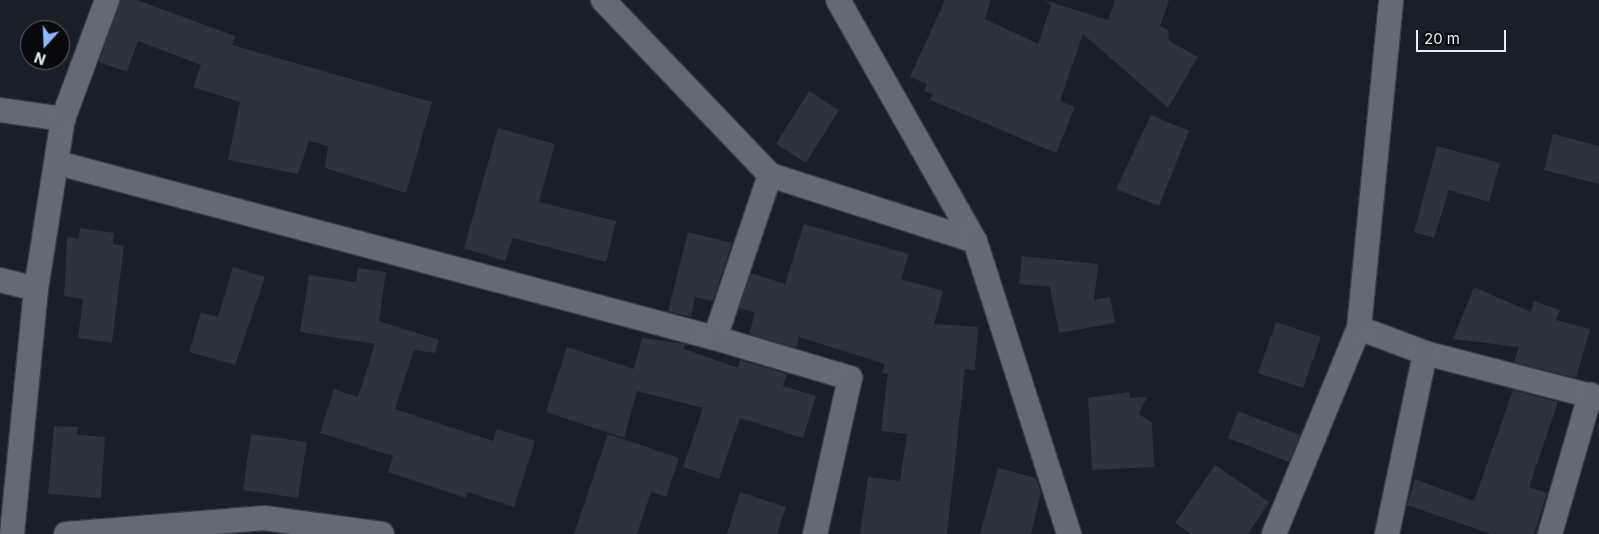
<!DOCTYPE html>
<html>
<head>
<meta charset="utf-8">
<style>
  body { margin:0 }
  #map { position:relative; width:1599px; height:534px; overflow:hidden; background:#191f28; font-family:Inter,sans-serif }
  div>[style] { position:absolute }
  [style*='--x'] { left:calc(var(--x)*1px); top:calc(var(--y)*1px); width:calc(var(--w)*1px); rotate:calc(var(--a)*1deg) }
  .building>* { inset:0; background:#2c333c }
  .roads { filter:drop-shadow(1px 0 #373c43) drop-shadow(-1px 0 #373c43) drop-shadow(0 1px #373c43) drop-shadow(0 -1px #373c43) }
  .minor>* { height:24px; margin:-12px; padding:0 12px; transform-origin:12px; border-radius:12px; background:#636a75 }
  span { translate:-50% -50%; white-space:nowrap; text-align:center; line-height:1.15; -webkit-text-stroke:5px #07090d; paint-order:stroke }
  .north { position:absolute; left:20px; top:20px; width:50px; height:50px; box-sizing:border-box; background:#07090d; border:1px solid #62656a; border-radius:50%; rotate:200deg; font-size:14px; font-weight:700; line-height:20px; text-align:center; color:#eaeff5 }
  .north::after { content:''; display:block; margin:auto; width:18px; height:22px; background:#8bbafc; clip-path:polygon(50% 0,100% 100%,50% 72%,0 100%) }
  .scale { position:absolute; left:1416px; top:30px; width:90px; height:22px; box-sizing:border-box; border:2px solid #eaeff5; border-top:0; padding-left:6px; font-size:15px; line-height:18px; white-space:nowrap; color:#eaeff5; -webkit-text-stroke:4px #07090d; paint-order:stroke }
</style>
</head>
<body>
<div id="map">
  <div class="building">
    <i style="clip-path:polygon(120px 0,137px 0,235px 36px,232px 45px,432px 102px,406px 193px,325px 168px,328px 146px,309px 141px,298px 174px,228px 160px,240px 102px,193px 87px,201px 65px,138px 41px,127px 72px,99px 62px)"></i>
    <i style="clip-path:polygon(945px 0,991px 0,985px 19px,1038px 44px,1051px 5px,1044px 0,1108px 20px,1115px 0,1169px 0,1160px 26px,1168px 30px,1169px 41px,1198px 57px,1168px 108px,1083px 34px,1060px 101px,1075px 107px,1056px 153px,930px 100px,933px 94px,924px 91px,927px 84px,910px 77px)"></i>
    <i style="clip-path:polygon(809px 91px,839px 110px,806px 163px,776px 144px)"></i>
    <i style="clip-path:polygon(1151px 115px,1189px 131px,1159px 206px,1116px 189px)"></i>
    <i style="clip-path:polygon(498px 128px,555px 144px,539px 202px,616px 221px,606px 262px,513px 238px,505px 261px,464px 248px)"></i>
    <i style="clip-path:polygon(1553px 134px,1599px 146px,1599px 184px,1544px 170px)"></i>
    <i style="clip-path:polygon(1437px 146px,1500px 163px,1489px 202px,1449px 190px,1434px 238px,1414px 232px)"></i>
    <i style="clip-path:polygon(804px 224px,909px 254px,901px 279px,943px 291px,934px 324px,978px 327px,975px 370px,965px 369px,947px 534px,860px 534px,868px 477px,900px 481px,907px 434px,881px 431px,888px 374px,882px 373px,885px 364px,799px 337px,796px 348px,749px 334px,755px 313px,739px 308px,751px 273px,785px 284px)"></i>
    <i style="clip-path:polygon(80px 228px,114px 233px,113px 244px,124px 246px,112px 343px,78px 338px,83px 299px,64px 296px,67px 237px,79px 239px)"></i>
    <i style="clip-path:polygon(688px 232px,732px 243px,713px 301px,695px 297px,691px 317px,668px 311px)"></i>
    <i style="clip-path:polygon(1022px 256px,1098px 264px,1094px 300px,1110px 297px,1115px 323px,1059px 333px,1050px 287px,1019px 284px)"></i>
    <i style="clip-path:polygon(233px 267px,265px 277px,235px 365px,189px 352px,201px 312px,218px 317px)"></i>
    <i style="clip-path:polygon(358px 268px,386px 272px,379px 321px,439px 340px,435px 353px,414px 350px,395px 409px,493px 441px,497px 429px,535px 441px,514px 507px,468px 492px,466px 498px,388px 472px,393px 456px,320px 433px,334px 389px,358px 397px,375px 344px,300px 332px,309px 275px,356px 282px)"></i>
    <i style="clip-path:polygon(1474px 287px,1531px 312px,1534px 301px,1560px 310px,1556px 320px,1590px 329px,1576px 378px,1514px 362px,1519px 347px,1453px 339px)"></i>
    <i style="clip-path:polygon(1276px 322px,1321px 337px,1303px 388px,1258px 373px)"></i>
    <i style="clip-path:polygon(642px 338px,685px 344px,684px 349px,738px 368px,740px 360px,787px 374px,783px 386px,816px 396px,803px 438px,740px 418px,719px 479px,683px 467px,703px 408px,637px 391px,624px 438px,546px 412px,567px 347px,634px 369px)"></i>
    <i style="clip-path:polygon(1513px 390px,1558px 402px,1529px 487px,1547px 493px,1534px 534px,1491px 534px,1407px 505px,1415px 479px,1474px 501px)"></i>
    <i style="clip-path:polygon(1129px 392px,1130px 398px,1147px 397px,1139px 414px,1152px 423px,1154px 467px,1092px 470px,1088px 398px)"></i>
    <i style="clip-path:polygon(1238px 411px,1300px 435px,1289px 462px,1228px 438px)"></i>
    <i style="clip-path:polygon(54px 426px,78px 427px,77px 435px,105px 437px,101px 498px,48px 494px)"></i>
    <i style="clip-path:polygon(251px 434px,307px 442px,298px 498px,243px 490px)"></i>
    <i style="clip-path:polygon(608px 434px,679px 458px,666px 497px,651px 492px,637px 534px,574px 534px)"></i>
    <i style="clip-path:polygon(1215px 465px,1269px 502px,1248px 534px,1191px 534px,1175px 523px)"></i>
    <i style="clip-path:polygon(998px 468px,1036px 478px,1041px 493px,1031px 534px,980px 534px)"></i>
    <i style="clip-path:polygon(740px 492px,786px 507px,777px 534px,727px 534px)"></i>
  </div>
  <div class="roads">
    <div class="minor">
      <i style="--x:603;--y:0;--w:242;--a:46.3"></i>
      <i style="--x:770;--y:175;--w:215;--a:17.8"></i>
      <i style="--x:838;--y:0;--w:277;--a:60.4"></i>
      <i style="--x:975;--y:241;--w:308;--a:72.2"></i>
      <i style="--x:0;--y:110;--w:64;--a:8.1"></i>
      <i style="--x:58;--y:163;--w:680;--a:14.92"></i>
      <i style="--x:715;--y:338;--w:172;--a:-71.4"></i>
      <i style="--x:0;--y:280;--w:37;--a:14"></i>
      <i style="--x:1359;--y:328;--w:71;--a:20.7"></i>
      <i style="--x:1425;--y:353;--w:180;--a:14.5"></i>
      <i style="--x:715;--y:338;--w:141;--a:16.5"></i>
      <i style="--x:850;--y:378;--w:160;--a:102.6"></i>
      <i style="--x:12;--y:534;--w:246;--a:-84.4"></i>
      <i style="--x:36;--y:289;--w:172;--a:-81"></i>
      <i style="--x:63;--y:119;--w:127;--a:-69.7"></i>
      <i style="--x:66;--y:534;--w:199;--a:-4.6"></i>
      <i style="--x:264;--y:518;--w:119;--a:7.7"></i>
      <i style="--x:1274;--y:534;--w:223;--a:-67.6"></i>
      <i style="--x:1359;--y:328;--w:330;--a:-84.4"></i>
      <i style="--x:1387;--y:534;--w:185;--a:-78.1"></i>
      <i style="--x:1550;--y:534;--w:145;--a:-73.9"></i>
    </div>
  </div>
  <div class="north">N</div>
  <div class="scale">20 m</div>
</div>
</body>
</html>
